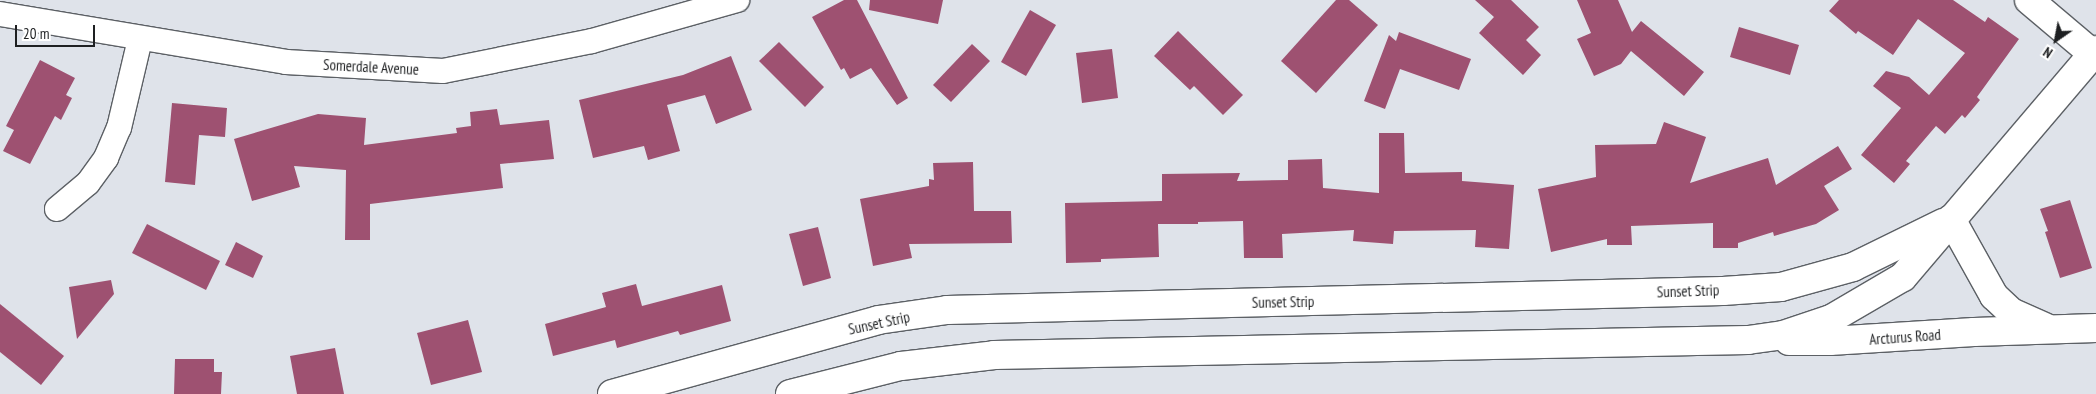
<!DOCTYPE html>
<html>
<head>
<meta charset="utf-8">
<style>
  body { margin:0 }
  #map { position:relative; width:2096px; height:394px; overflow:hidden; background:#dfe3ea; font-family:"PT Sans Narrow",sans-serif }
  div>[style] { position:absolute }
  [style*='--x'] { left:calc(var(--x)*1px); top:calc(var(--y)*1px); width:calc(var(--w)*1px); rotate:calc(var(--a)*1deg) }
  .building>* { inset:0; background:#9e5171 }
  .roads { filter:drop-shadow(1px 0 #5c6065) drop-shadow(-1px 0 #5c6065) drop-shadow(0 1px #5c6065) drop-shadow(0 -1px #5c6065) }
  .street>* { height:24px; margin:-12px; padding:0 12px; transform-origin:12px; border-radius:12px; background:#fff }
  .secondary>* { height:28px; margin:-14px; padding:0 14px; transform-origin:14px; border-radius:14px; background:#fff }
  span { translate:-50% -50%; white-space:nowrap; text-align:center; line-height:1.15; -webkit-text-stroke:4px #fff; paint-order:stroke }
  .street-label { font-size:15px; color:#1e2022 }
  .north { position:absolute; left:2031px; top:15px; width:50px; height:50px; -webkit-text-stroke:4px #fff; paint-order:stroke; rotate:213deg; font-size:14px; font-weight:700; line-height:20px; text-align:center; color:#1e2022 }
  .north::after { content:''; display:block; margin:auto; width:18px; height:22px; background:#1e2022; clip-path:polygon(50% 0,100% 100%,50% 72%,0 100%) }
  .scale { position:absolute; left:15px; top:25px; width:80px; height:22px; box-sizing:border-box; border:2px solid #1e2022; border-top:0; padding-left:6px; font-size:15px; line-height:18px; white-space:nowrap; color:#1e2022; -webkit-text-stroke:4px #fff; paint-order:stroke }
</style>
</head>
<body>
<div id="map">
  <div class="building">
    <i style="clip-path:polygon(844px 0,857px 0,908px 98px,897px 105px,871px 68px,850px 79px,844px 68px,841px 70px,812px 17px)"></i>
    <i style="clip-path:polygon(870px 0,943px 0,938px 24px,869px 10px)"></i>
    <i style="clip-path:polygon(1336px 0,1349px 0,1378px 25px,1316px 93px,1281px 61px)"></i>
    <i style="clip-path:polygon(1475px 0,1511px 0,1539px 27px,1526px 40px,1541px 55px,1523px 75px,1479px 33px,1494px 17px)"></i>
    <i style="clip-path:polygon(1577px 0,1618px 0,1632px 32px,1641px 21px,1704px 72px,1684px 96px,1631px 51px,1621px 64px,1594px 76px,1577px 39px,1591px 33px)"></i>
    <i style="clip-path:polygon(1839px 0,1953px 0,1985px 22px,1988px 17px,2019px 39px,1977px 97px,1980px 100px,1965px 118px,1962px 115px,1945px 134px,1936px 126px,1906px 161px,1910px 164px,1894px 183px,1861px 155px,1901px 108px,1873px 86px,1886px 71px,1909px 77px,1929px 95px,1965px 53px,1918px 19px,1893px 55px,1858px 31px,1856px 34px,1829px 11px)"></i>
    <i style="clip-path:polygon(1030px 10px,1056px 25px,1026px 76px,1001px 62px)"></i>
    <i style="clip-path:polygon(1739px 27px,1799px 45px,1790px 75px,1730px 57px)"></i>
    <i style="clip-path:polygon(1178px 31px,1243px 95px,1223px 115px,1194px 86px,1190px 90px,1154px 56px)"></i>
    <i style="clip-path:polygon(1399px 32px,1471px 59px,1459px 90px,1400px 69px,1385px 109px,1364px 101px,1389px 35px,1396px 41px)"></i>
    <i style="clip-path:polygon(779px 42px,824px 87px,805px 107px,759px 61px)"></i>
    <i style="clip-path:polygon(972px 44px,990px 61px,951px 102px,933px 85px)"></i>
    <i style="clip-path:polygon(1112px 49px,1118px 98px,1082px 103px,1076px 53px)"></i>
    <i style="clip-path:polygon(731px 56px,752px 110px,716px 124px,705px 95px,667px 105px,680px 151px,648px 160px,644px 146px,593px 158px,579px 100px,683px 75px)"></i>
    <i style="clip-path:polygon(40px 60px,75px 78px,66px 95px,72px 98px,61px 120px,55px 116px,30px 164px,3px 151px,14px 130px,6px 126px)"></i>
    <i style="clip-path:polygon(172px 103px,227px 108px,225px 137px,199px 135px,195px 185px,165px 182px)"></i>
    <i style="clip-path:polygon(497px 109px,500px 125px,549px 120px,554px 159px,500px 164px,503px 188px,370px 204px,370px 240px,345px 240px,346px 170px,294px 166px,300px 187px,252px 201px,234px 139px,318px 114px,366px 118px,364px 145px,457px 133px,456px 128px,471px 126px,470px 112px)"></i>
    <i style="clip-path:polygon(1664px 122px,1706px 137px,1690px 183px,1768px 158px,1776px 185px,1838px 146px,1852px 169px,1824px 186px,1839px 210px,1816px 224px,1774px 236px,1773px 232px,1738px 243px,1738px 248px,1713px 248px,1713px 223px,1631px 226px,1632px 245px,1607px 245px,1607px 239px,1551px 252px,1538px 189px,1596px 177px,1595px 145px,1656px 144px)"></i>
    <i style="clip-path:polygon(1379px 133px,1404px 133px,1405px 173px,1462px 172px,1462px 181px,1514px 185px,1509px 249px,1475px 247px,1476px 230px,1394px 231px,1393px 244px,1353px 241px,1354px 230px,1282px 234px,1283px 258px,1244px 258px,1243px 221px,1198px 222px,1198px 224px,1158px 224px,1159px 257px,1101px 259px,1101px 262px,1066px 263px,1065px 203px,1162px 201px,1162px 174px,1240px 173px,1237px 181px,1288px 180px,1288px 160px,1322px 159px,1323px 188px,1379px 193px)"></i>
    <i style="clip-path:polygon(973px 162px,974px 211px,1011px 211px,1012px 243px,909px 244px,912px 258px,873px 266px,860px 199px,929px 186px,929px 179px,934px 180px,933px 163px)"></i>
    <i style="clip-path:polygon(2070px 200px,2092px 268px,2060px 278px,2045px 232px,2048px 231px,2040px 209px)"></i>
    <i style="clip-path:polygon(147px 224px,220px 261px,206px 290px,132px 253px)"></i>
    <i style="clip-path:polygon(818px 227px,831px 278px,803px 286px,789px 234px)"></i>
    <i style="clip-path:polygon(236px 242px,263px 256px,253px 278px,225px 265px)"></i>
    <i style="clip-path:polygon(111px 280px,114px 294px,77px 339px,69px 287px)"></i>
    <i style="clip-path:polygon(636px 284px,642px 306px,722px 285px,731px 321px,680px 335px,678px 331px,617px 348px,615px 340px,553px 356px,545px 324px,606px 307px,602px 293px)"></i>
    <i style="clip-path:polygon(0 304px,64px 356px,41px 385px,0 352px)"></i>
    <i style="clip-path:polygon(468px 320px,482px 372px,431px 385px,417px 333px)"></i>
    <i style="clip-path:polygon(335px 348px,344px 394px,297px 394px,290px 356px)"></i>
    <i style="clip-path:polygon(175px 359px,214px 359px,214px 372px,222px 372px,221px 394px,174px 394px)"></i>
  </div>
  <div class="roads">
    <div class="street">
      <i style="--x:0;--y:14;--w:290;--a:9.5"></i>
      <i style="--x:286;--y:62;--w:157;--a:3.3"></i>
      <i style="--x:443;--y:71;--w:152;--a:-11.4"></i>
      <i style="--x:592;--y:41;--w:151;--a:-15.8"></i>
      <i style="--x:57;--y:209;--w:40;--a:-40"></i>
      <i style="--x:88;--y:183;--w:31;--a:-54"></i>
      <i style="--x:106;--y:158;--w:33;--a:-67"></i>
      <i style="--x:119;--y:128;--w:91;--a:-76.7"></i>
    </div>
    <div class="secondary">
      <i style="--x:2029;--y:0;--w:84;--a:40.2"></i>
      <i style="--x:1951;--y:219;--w:88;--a:60.8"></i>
      <i style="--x:1994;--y:296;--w:23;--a:43"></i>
      <i style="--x:2011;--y:312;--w:37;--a:24"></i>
      <i style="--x:1789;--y:341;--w:41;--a:0"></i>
      <i style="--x:1830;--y:341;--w:144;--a:-3.6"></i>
      <i style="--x:1974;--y:332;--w:122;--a:-1.9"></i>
      <i style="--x:612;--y:394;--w:276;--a:-15.5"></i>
      <i style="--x:878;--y:320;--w:70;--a:-8.2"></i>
      <i style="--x:947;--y:310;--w:776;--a:-1.4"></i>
      <i style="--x:1723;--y:291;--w:58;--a:-3.9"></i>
      <i style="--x:1781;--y:287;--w:75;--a:-15.5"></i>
      <i style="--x:1853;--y:267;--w:100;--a:-26.1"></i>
      <i style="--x:790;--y:394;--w:114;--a:-14.2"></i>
      <i style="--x:901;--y:366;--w:94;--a:-6.7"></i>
      <i style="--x:994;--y:355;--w:754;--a:-1.14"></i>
      <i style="--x:1748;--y:340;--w:35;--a:-8"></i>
      <i style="--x:1783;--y:335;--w:51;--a:-18.4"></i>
      <i style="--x:1831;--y:319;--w:83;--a:-30.3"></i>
      <i style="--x:1903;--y:277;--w:298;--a:-49.6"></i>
    </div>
  </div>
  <div class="street-label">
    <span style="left:371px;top:67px;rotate:3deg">Somerdale Avenue</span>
    <span style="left:1688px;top:291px;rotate:-2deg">Sunset Strip</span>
    <span style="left:1283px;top:302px;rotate:-1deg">Sunset Strip</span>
    <span style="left:879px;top:323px;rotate:-12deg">Sunset Strip</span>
    <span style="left:1905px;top:337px;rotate:-4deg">Arcturus Road</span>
  </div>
  <div class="north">N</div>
  <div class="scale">20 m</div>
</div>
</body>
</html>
